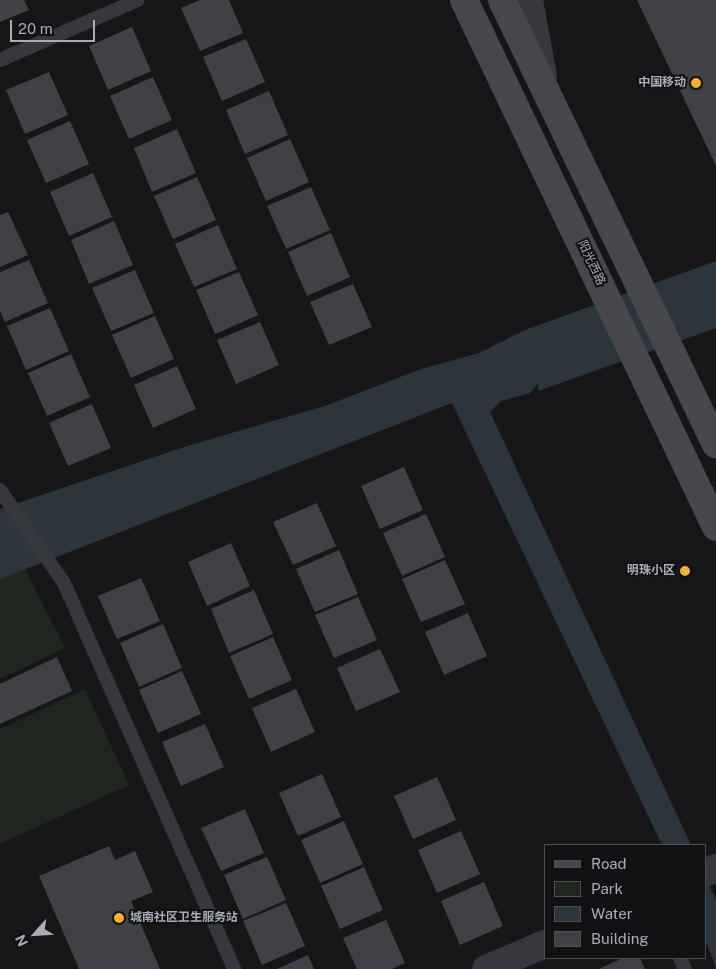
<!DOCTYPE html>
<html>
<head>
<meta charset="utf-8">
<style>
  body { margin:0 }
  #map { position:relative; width:716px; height:969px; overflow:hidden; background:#161618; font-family:"Public Sans","Noto Sans SC",sans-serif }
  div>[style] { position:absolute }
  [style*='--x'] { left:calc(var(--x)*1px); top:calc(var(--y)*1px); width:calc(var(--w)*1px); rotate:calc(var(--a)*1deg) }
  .green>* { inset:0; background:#1e261f }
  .water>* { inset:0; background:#2c353c }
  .building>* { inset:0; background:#404145 }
  .service>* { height:14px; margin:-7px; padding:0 7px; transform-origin:7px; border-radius:7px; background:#37383d }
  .minor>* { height:28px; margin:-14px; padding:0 14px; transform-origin:14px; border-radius:14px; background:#37383d }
  .tertiary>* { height:28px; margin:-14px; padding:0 14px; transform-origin:14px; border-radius:14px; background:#37383d }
  .secondary>* { height:28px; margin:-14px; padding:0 14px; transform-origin:14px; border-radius:14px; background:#45474d }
  .dots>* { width:14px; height:14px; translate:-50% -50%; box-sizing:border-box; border:2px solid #111113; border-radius:50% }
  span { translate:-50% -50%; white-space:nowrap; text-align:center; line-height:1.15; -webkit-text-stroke:4px #111113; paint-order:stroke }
  .poi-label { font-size:12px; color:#a8adb8; font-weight:700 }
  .right { translate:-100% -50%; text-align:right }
  .left { translate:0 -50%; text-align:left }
  .street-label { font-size:12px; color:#a8adb8 }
  .legend { position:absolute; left:544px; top:844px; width:162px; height:115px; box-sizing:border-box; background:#111113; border:1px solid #4d4f55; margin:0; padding:6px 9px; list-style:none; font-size:15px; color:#a8adb8 }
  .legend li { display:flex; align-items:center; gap:10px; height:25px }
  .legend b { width:25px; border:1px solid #4d4f55 }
  .north { position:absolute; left:10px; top:909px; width:50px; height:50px; -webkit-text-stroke:4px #111113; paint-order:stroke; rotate:244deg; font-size:14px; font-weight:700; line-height:20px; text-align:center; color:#a8adb8 }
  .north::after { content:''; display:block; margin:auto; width:18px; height:22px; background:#a8adb8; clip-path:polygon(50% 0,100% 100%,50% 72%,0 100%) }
  .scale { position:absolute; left:10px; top:20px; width:85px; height:22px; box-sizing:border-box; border:2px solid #a8adb8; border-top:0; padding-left:6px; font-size:15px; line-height:18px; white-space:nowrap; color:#a8adb8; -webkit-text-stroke:4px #111113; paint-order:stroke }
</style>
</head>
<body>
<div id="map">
  <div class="green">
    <i style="clip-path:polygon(25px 569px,65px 648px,0 679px,0 579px)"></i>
    <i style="clip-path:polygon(85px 689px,129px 785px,0 844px,0 729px)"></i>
  </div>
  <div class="water">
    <i style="clip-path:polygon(716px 261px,716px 328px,538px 391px,539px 382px,530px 393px,501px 401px,490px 412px,691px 845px,662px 845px,452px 403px,0 579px,0 509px,187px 446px,325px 406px,421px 369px,479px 353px,525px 330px)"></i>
    <i style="clip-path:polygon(705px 876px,716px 900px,716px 968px,705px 939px)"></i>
  </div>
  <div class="building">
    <i style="clip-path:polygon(0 0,24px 0,29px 10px,0 22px)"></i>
    <i style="clip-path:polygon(200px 0,229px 0,243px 33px,200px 51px,181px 8px)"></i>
    <i style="clip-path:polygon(637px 0,716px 0,716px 166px)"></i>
    <i style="clip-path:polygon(132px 27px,151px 71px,108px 90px,89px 46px)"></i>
    <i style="clip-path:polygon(246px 39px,265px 82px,222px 101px,203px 57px)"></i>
    <i style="clip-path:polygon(49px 72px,68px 115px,25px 134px,6px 90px)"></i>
    <i style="clip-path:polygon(153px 77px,172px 120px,129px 139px,110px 96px)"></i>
    <i style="clip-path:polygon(269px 91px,288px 135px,245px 154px,226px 110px)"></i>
    <i style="clip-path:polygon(70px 121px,89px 164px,46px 183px,27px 140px)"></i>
    <i style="clip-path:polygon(177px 129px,196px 173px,152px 192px,134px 148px)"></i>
    <i style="clip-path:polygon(290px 139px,309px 182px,266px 201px,247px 158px)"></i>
    <i style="clip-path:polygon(93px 173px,112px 217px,69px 236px,50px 192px)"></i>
    <i style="clip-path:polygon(197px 177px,216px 220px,173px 239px,154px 196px)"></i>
    <i style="clip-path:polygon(311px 187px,330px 230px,286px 249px,267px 206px)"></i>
    <i style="clip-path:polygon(8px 212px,28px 255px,0 267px,0 215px)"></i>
    <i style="clip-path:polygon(114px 221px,133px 265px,89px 284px,71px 240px)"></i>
    <i style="clip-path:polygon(218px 225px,237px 269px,194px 287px,175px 244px)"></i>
    <i style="clip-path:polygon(331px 233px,350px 277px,307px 296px,288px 252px)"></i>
    <i style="clip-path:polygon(29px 260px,48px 303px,5px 322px,0 311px,0 272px)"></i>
    <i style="clip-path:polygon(135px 270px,154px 313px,111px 331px,92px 288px)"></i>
    <i style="clip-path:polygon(239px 272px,258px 315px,215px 334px,196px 290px)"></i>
    <i style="clip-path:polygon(353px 284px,372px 327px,329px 345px,310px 302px)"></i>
    <i style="clip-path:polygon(50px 308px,69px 351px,26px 370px,7px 326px)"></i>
    <i style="clip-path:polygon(155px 316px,174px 359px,131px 378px,112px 335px)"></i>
    <i style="clip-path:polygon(260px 322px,279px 365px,236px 384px,217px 340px)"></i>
    <i style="clip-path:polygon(71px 354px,90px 397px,47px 416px,28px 373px)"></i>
    <i style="clip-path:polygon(177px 366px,196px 409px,153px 428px,134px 385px)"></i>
    <i style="clip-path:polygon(92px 404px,111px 448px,68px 466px,49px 423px)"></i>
    <i style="clip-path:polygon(404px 467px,423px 510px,380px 529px,361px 486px)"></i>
    <i style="clip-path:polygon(317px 503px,336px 546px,293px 565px,273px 522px)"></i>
    <i style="clip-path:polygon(426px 514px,445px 557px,402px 576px,383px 533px)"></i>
    <i style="clip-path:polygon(231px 543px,250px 586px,207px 606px,188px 562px)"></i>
    <i style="clip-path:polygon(339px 550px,358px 594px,315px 612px,296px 569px)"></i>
    <i style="clip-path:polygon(445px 560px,465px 604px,421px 622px,402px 579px)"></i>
    <i style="clip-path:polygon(141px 578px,160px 621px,117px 639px,98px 596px)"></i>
    <i style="clip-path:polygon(254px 590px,273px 634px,229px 653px,211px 609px)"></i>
    <i style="clip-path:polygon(358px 597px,377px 640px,334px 658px,315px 615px)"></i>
    <i style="clip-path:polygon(468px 613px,487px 656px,444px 675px,425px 632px)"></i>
    <i style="clip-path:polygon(163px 624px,182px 668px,139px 687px,120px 643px)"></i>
    <i style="clip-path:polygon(273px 637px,292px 680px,249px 699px,230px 656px)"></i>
    <i style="clip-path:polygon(380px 649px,400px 692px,356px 711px,337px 668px)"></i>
    <i style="clip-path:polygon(57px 657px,72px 691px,0 724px,0 684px)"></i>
    <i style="clip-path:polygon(182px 671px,201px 714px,158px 733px,139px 690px)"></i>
    <i style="clip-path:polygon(296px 689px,315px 732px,271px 752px,252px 708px)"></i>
    <i style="clip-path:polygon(205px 724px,224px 767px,181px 786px,162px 742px)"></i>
    <i style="clip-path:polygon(322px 774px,341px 817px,298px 836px,279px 793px)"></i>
    <i style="clip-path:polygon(437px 777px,456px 820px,413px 839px,394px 796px)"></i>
    <i style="clip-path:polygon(245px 809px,264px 853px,221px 871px,201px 828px)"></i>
    <i style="clip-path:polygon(344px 821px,363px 864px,320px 883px,301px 840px)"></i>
    <i style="clip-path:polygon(461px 831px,480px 874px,437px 893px,418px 850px)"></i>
    <i style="clip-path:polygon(109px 846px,115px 860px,135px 851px,153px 892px,131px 901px,160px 969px,79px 969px,39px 876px)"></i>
    <i style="clip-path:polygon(267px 857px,286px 900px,243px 919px,224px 875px)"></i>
    <i style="clip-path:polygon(364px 867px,383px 910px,340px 929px,321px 886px)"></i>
    <i style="clip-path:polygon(484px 882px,503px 926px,460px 945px,441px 901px)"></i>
    <i style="clip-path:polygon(286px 903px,305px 946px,262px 965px,243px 921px)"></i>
    <i style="clip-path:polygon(386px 920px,405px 963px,392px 969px,357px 969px,343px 938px)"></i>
    <i style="clip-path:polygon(308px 955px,314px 969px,277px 969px)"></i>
    <i style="clip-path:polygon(623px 958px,640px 958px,645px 969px,599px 969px)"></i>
  </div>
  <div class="service">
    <i style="--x:0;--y:60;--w:150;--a:-23.5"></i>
    <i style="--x:0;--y:490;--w:113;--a:55.5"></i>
    <i style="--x:64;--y:583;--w:422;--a:66.2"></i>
    <i style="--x:680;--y:958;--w:12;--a:66"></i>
  </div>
  <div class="minor">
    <i style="--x:705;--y:873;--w:12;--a:-24"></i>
    <i style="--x:486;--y:969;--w:64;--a:-23"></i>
  </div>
  <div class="tertiary">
    <i style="--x:529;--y:0;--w:77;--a:79.6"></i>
  </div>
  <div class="secondary">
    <i style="--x:464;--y:0;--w:584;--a:64.44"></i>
    <i style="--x:502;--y:0;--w:493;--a:64.3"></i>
  </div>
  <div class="dots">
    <i style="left:696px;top:83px;background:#f2b134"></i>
    <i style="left:685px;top:571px;background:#f2b134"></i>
    <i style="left:119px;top:918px;background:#f2b134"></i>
  </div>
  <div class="poi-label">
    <span class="right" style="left:686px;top:83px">中国移动</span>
    <span class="right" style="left:675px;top:571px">明珠小区</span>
    <span class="left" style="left:130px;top:918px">城南社区卫生服务站</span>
  </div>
  <div class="street-label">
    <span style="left:591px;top:263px;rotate:65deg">阳光西路</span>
  </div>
  <ul class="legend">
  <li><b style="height:6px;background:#45474d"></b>Road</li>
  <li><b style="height:14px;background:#1e261f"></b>Park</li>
  <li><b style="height:14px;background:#2c353c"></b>Water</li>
  <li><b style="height:14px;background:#404145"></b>Building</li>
  </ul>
  <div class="north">N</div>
  <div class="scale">20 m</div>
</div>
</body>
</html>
